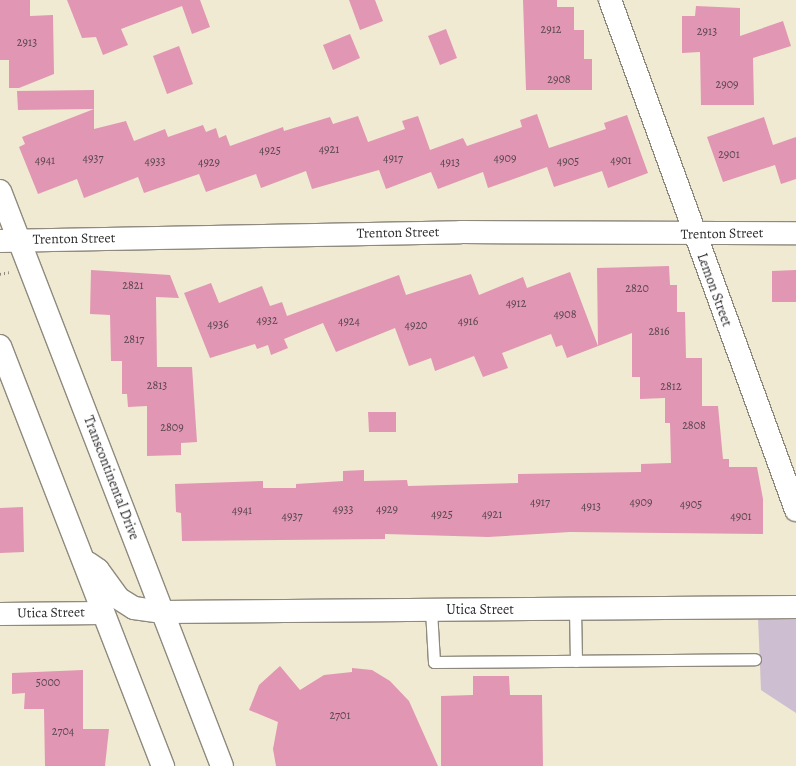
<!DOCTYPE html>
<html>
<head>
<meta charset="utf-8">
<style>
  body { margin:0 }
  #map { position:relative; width:796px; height:766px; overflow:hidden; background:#f0ead2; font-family:Alegreya,serif }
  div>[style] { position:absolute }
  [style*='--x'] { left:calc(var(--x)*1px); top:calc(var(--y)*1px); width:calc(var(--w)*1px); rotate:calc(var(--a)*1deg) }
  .industrial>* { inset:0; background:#cebed1 }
  .building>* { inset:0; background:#e196b3 }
  .path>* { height:2.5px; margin-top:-1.25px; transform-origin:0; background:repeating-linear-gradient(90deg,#8e8a7e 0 1px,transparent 0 4px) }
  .roads { filter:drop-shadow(1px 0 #8e8a7e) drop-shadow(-1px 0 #8e8a7e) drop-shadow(0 1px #8e8a7e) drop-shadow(0 -1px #8e8a7e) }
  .lane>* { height:11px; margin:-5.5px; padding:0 5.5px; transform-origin:5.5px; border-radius:5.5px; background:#fff }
  .street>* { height:22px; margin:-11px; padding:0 11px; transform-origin:11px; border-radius:11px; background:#fff }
  .secondary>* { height:22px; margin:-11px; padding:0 11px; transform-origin:11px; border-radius:11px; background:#fff }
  span { translate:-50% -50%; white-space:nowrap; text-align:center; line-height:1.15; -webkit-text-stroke:4px #fff; paint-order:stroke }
  .number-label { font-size:12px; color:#58464d }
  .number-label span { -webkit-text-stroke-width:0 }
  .street-label { font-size:14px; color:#2b2b2b }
</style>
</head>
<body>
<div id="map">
  <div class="industrial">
    <i style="clip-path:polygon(796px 616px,796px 713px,761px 690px,758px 617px)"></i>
  </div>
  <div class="building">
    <i style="clip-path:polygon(0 0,30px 0,30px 16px,53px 15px,54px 74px,19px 88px,9px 88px,9px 60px,0 60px)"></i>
    <i style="clip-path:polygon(67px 0,200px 0,210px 27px,192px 34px,182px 6px,121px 29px,128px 45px,103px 55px,96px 37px,82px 38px)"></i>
    <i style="clip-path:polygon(349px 0,375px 0,383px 21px,360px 30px)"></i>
    <i style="clip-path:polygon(523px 0,557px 0,557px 7px,574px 7px,574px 30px,584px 30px,584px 59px,592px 59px,592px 90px,526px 90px)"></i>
    <i style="clip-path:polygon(696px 6px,740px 8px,740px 36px,783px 21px,791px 46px,753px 58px,754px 105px,701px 105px,700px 52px,682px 53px,682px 16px,695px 16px)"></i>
    <i style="clip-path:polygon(446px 29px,457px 58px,440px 65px,428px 36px)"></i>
    <i style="clip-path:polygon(350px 34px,360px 58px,333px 70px,323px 45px)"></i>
    <i style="clip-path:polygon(179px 46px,193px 84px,167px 94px,153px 56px)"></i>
    <i style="clip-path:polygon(94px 90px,94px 109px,18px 110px,17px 91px)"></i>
    <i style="clip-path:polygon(94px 109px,94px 129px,126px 121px,134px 141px,165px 129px,168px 137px,203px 125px,206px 132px,216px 128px,219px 138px,226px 135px,230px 146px,283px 127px,284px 131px,330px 117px,333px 124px,358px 116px,368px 142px,405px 129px,402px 121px,418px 116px,430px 150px,463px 138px,467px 146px,522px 127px,520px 120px,537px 114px,549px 148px,606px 129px,604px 123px,627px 115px,648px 173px,608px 188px,602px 171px,554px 187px,547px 167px,488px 188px,483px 172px,438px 189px,431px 172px,386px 189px,379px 170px,312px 189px,306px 171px,261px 188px,256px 174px,206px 192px,199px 174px,144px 193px,138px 177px,84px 198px,77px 179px,38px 194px,19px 147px,25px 144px,22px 137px)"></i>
    <i style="clip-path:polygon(764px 117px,773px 145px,796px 137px,796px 179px,781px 184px,775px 165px,723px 182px,707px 137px)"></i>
    <i style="clip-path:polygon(669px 266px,670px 285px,677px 285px,677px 312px,685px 312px,686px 358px,702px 358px,702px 406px,718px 406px,723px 459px,729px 459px,729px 467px,757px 467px,763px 499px,763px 534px,570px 532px,488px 537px,385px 534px,385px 539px,182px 541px,181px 513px,176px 512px,175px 484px,263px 481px,263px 488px,296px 488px,296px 484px,343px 481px,343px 471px,364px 470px,364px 481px,407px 480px,408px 486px,518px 483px,518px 474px,641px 472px,641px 464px,671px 463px,670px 423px,665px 423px,665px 398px,640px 399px,640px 377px,632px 377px,632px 333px,567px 358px,562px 345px,556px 347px,551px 334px,502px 353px,508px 368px,483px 377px,474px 356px,435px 371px,431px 358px,409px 366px,395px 328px,336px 352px,323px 323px,284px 339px,288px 348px,271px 355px,268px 345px,257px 349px,255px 344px,210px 358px,184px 293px,211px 283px,219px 303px,262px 286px,270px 306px,282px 302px,287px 316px,399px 275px,406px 295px,471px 274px,479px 295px,523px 277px,527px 288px,570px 272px,598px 346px,597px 268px)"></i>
    <i style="clip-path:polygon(91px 270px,170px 275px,179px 298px,156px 297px,157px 367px,192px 367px,197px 442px,181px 443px,181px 455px,147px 456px,147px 406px,128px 407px,127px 394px,122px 394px,122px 361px,111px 361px,110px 315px,90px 314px)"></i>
    <i style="clip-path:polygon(796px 270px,796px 302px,772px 302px,772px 271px)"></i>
    <i style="clip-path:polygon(368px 412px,396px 412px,396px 432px,369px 432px)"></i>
    <i style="clip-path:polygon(23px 507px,24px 552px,0 553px,0 508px)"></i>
    <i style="clip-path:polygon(280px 666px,300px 690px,324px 675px,352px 672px,352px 668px,372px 670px,390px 681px,409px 701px,438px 766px,276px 766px,273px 749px,278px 722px,249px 710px,259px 685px)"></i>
    <i style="clip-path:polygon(83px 670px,83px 729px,109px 729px,105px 766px,45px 766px,44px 709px,24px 709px,25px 693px,12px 694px,12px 673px)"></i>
    <i style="clip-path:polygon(473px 676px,509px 676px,510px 695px,542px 695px,543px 766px,441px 766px,441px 696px,473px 695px)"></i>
  </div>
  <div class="path">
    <i style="--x:0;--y:274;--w:9;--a:-13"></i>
  </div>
  <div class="roads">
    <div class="lane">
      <i style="--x:575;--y:609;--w:52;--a:88.9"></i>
      <i style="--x:431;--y:610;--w:52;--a:86.7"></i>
      <i style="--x:434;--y:662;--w:321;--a:-0.5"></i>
    </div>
    <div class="street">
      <i style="--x:610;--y:0;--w:543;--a:69.96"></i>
      <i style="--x:0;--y:241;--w:461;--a:-1.1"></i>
      <i style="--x:461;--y:232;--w:335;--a:0.2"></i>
      <i style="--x:163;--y:612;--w:633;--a:-0.45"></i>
      <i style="--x:0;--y:614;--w:103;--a:-0.6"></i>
    </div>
    <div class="secondary">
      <i style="--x:0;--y:191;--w:616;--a:68.89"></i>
      <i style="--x:0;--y:346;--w:451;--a:68.8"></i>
      <i style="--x:88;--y:563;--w:12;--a:35"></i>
      <i style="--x:98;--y:570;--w:34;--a:54"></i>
      <i style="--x:118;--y:598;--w:19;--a:32"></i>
      <i style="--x:134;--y:608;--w:29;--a:8"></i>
    </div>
  </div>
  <div class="number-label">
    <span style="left:551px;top:30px">2912</span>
    <span style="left:707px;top:32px">2913</span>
    <span style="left:27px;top:43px">2913</span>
    <span style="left:559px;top:80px">2908</span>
    <span style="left:727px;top:85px">2909</span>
    <span style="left:329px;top:150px">4921</span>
    <span style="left:270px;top:151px">4925</span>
    <span style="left:729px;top:155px">2901</span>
    <span style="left:93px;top:159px">4937</span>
    <span style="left:393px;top:159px">4917</span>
    <span style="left:505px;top:159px">4909</span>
    <span style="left:45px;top:161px">4941</span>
    <span style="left:621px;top:161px">4901</span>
    <span style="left:155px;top:162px">4933</span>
    <span style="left:568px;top:162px">4905</span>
    <span style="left:209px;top:163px">4929</span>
    <span style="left:450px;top:163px">4913</span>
    <span style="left:133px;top:286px">2821</span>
    <span style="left:637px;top:289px">2820</span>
    <span style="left:516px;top:304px">4912</span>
    <span style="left:565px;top:315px">4908</span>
    <span style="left:267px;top:321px">4932</span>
    <span style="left:349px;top:322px">4924</span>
    <span style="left:468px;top:322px">4916</span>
    <span style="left:218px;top:325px">4936</span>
    <span style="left:416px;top:326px">4920</span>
    <span style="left:659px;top:332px">2816</span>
    <span style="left:134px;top:340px">2817</span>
    <span style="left:157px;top:386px">2813</span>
    <span style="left:671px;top:387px">2812</span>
    <span style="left:694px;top:426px">2808</span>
    <span style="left:172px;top:428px">2809</span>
    <span style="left:540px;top:503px">4917</span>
    <span style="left:641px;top:503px">4909</span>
    <span style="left:691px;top:505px">4905</span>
    <span style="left:591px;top:507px">4913</span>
    <span style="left:343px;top:510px">4933</span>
    <span style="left:387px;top:510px">4929</span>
    <span style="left:242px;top:511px">4941</span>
    <span style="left:442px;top:515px">4925</span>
    <span style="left:492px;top:515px">4921</span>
    <span style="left:292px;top:517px">4937</span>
    <span style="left:741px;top:517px">4901</span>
    <span style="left:48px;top:683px">5000</span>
    <span style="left:340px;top:716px">2701</span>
    <span style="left:63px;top:732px">2704</span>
  </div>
  <div class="street-label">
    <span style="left:398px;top:233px;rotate:-1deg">Trenton Street</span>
    <span style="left:722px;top:234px;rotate:-1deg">Trenton Street</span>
    <span style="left:74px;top:239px;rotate:-1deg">Trenton Street</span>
    <span style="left:714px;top:290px;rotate:70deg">Lemon Street</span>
    <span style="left:111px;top:478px;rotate:69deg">Transcontinental Drive</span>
    <span style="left:480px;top:610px">Utica Street</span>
    <span style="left:51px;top:613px;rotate:-1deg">Utica Street</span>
  </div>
</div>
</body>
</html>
